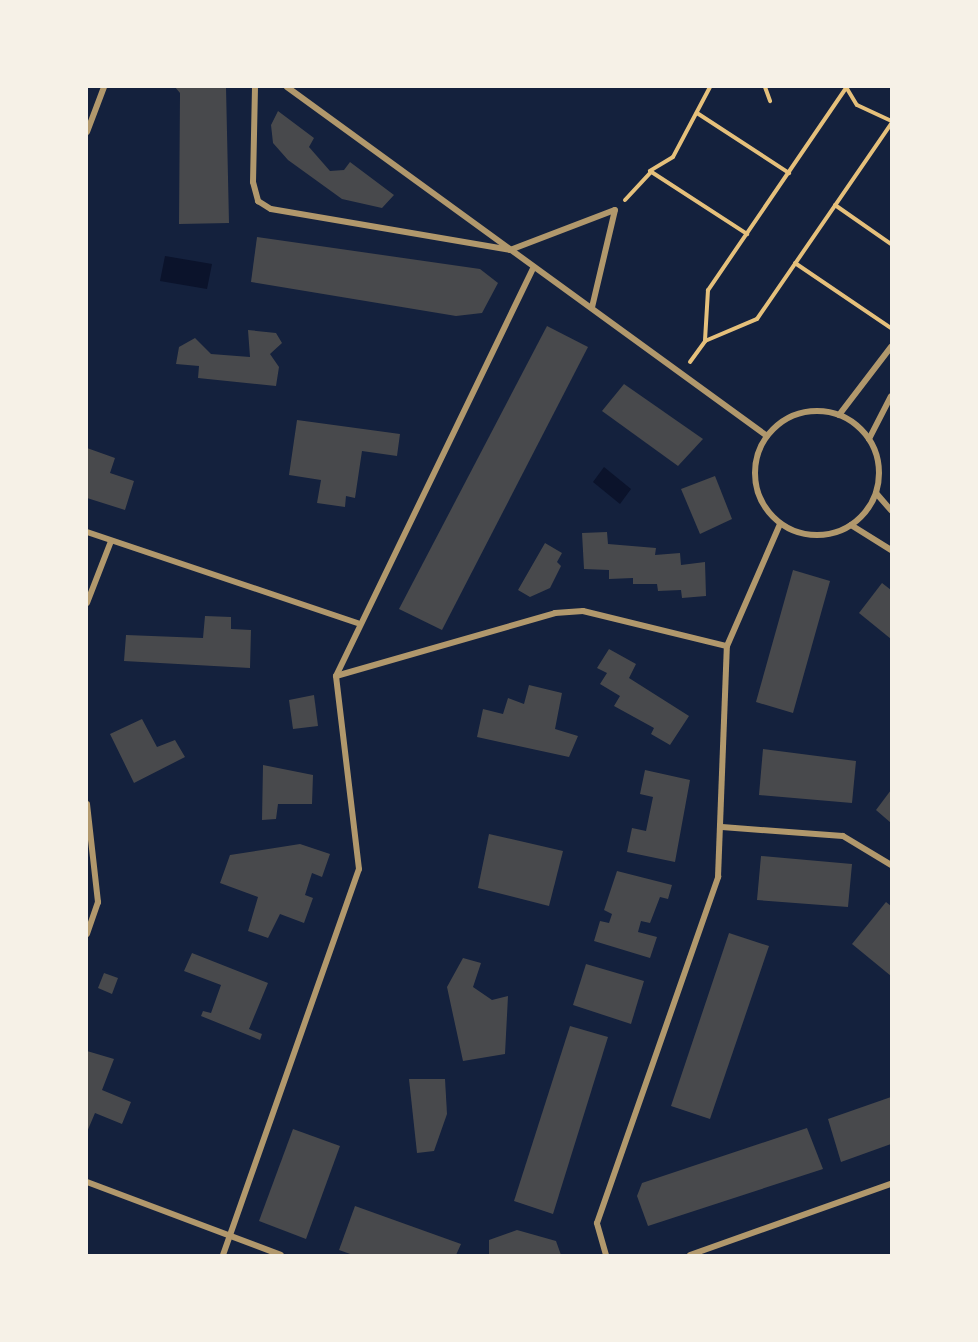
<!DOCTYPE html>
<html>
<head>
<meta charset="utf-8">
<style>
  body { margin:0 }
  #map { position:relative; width:978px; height:1342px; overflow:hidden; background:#14213d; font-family:"Alegreya Sans",sans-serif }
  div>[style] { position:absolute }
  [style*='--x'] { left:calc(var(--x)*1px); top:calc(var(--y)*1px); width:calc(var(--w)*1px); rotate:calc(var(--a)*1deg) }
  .water>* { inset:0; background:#0b132b }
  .building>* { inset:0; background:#48494c }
  .path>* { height:4px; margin:-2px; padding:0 2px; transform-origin:2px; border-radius:2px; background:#e5c07b }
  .minor>* { height:6px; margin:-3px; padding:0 3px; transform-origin:3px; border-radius:3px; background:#b1986c }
  .minor>.ring { margin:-3px; padding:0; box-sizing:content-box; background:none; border:6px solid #b1986c; border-radius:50% }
  span { translate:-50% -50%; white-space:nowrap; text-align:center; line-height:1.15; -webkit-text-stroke:6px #f6f1e7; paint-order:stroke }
  .frame { position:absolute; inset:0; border:88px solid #f6f1e7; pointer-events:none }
</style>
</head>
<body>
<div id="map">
  <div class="water">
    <i style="clip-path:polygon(165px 256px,212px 264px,207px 289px,160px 281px)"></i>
    <i style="clip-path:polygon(604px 467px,631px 489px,620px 504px,593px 482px)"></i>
  </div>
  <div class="building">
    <i style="clip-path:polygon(175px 87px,226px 87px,229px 223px,179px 224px,180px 93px)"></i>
    <i style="clip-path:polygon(278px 111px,314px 138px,309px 147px,330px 171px,344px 170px,350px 162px,394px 195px,382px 208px,342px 199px,288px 160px,273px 143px,271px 125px)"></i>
    <i style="clip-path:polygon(257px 237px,480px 269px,498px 283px,482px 313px,456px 316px,251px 282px)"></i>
    <i style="clip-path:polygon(547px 326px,588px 347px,442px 630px,399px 609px)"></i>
    <i style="clip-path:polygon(248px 330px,276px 333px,282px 343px,270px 354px,279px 367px,276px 386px,198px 378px,199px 366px,176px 364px,179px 347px,195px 338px,211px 354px,250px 357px)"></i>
    <i style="clip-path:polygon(624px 384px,703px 439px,678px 466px,602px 411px)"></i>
    <i style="clip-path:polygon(297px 420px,400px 434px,397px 456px,362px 451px,355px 498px,346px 496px,345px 507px,317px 503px,321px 480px,289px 475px)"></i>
    <i style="clip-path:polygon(87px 448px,115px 458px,110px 473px,134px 481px,125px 510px,87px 498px)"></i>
    <i style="clip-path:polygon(715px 476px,732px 519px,700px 534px,681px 489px)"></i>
    <i style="clip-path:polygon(607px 532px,608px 544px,656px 548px,655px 555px,680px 553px,681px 565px,705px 562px,706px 596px,682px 598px,681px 590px,658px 591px,657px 584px,633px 584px,633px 578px,609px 579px,609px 570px,584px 569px,582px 533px)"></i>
    <i style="clip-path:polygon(545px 543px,562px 553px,557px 562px,561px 566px,550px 588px,530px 597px,518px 590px)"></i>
    <i style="clip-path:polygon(793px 570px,830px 581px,793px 713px,756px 702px)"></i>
    <i style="clip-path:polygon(882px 583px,891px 590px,891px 639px,859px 613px)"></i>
    <i style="clip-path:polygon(205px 616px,231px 617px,231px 629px,251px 630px,250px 668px,124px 661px,126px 635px,203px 638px)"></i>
    <i style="clip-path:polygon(609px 649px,636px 664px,629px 678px,689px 716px,670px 745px,651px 734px,654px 728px,614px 706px,620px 696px,600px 684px,607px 673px,597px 668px)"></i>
    <i style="clip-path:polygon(529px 685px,562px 693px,555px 729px,578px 736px,569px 757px,477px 737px,483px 709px,503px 714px,508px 698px,524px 704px)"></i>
    <i style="clip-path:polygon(314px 695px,318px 726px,293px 729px,289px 700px)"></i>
    <i style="clip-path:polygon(142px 719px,157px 747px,175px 740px,185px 757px,134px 783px,110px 734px)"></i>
    <i style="clip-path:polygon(763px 749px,856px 761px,852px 803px,759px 795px)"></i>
    <i style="clip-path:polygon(263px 765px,313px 775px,312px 804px,278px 804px,276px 819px,262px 820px)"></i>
    <i style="clip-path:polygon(645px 770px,690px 780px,675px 862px,627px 852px,632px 828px,646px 831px,653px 797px,640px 794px)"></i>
    <i style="clip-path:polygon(891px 790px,891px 823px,876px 810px)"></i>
    <i style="clip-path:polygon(489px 834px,563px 851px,549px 906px,478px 888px)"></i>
    <i style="clip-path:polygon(300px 844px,330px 854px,322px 877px,312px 873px,305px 895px,313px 898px,304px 923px,280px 914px,268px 938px,248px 931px,258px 897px,220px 883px,230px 855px)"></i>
    <i style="clip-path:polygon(761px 856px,852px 864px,848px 907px,757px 900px)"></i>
    <i style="clip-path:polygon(617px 871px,672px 885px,668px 899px,660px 897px,650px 923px,641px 921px,638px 932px,657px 937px,650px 958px,594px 941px,600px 921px,609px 923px,612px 914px,604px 910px)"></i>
    <i style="clip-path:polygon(886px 902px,891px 906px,891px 976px,852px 944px)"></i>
    <i style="clip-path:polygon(729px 933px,769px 946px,710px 1119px,671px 1106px)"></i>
    <i style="clip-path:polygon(192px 953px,268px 983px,249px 1029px,262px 1034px,260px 1040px,201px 1016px,203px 1011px,211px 1013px,221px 985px,184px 971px)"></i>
    <i style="clip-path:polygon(463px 958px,481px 963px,473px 987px,492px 1000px,508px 996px,505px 1054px,463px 1061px,447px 987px)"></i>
    <i style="clip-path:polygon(586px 964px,644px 981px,631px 1024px,573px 1005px)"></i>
    <i style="clip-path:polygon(104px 973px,118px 978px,112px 994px,98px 988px)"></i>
    <i style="clip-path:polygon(570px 1026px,608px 1037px,553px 1214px,514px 1201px)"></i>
    <i style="clip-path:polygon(87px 1051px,114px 1059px,102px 1090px,131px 1102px,122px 1124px,95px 1113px,87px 1132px)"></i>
    <i style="clip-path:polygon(409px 1079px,445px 1079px,447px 1114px,434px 1151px,417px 1153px)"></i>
    <i style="clip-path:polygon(891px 1097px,891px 1144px,841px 1162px,828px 1119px)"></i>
    <i style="clip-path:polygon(807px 1128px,823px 1169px,648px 1226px,637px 1196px,642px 1183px)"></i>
    <i style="clip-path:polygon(293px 1129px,340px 1146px,306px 1239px,259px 1221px)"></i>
    <i style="clip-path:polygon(355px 1206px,461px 1244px,456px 1255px,353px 1255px,339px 1250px)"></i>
    <i style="clip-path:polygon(517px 1230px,556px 1241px,561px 1255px,489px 1255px,489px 1240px)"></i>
  </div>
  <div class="path">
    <i style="--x:710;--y:87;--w:79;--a:117.9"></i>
    <i style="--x:673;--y:157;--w:27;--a:149"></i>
    <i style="--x:650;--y:171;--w:116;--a:33"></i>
    <i style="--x:765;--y:87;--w:15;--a:70"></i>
    <i style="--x:846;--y:87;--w:21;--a:59"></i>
    <i style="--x:857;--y:105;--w:38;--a:25"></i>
    <i style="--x:846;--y:88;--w:245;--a:124.3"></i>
    <i style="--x:708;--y:290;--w:51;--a:93.4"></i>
    <i style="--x:705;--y:341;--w:56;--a:-22.9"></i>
    <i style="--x:757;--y:319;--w:237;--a:-55.5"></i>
    <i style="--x:697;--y:113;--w:110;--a:33.1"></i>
    <i style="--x:625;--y:200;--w:38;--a:-47"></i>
    <i style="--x:835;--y:205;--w:68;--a:34.9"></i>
    <i style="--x:795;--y:263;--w:116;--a:34.1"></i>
    <i style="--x:690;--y:362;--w:26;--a:-54"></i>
  </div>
  <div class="minor">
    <i style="--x:255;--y:87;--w:95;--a:91.2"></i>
    <i style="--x:253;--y:182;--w:20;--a:75"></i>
    <i style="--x:258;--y:201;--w:15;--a:32"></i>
    <i style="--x:271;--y:209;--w:242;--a:9.7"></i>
    <i style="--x:510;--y:250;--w:112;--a:-20.9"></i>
    <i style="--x:615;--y:210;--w:100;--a:103.3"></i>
    <i style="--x:287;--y:87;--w:593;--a:36.02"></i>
    <i style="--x:87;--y:132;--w:48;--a:-69.3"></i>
    <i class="ring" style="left:755px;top:411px;width:118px;height:118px"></i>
    <i style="--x:839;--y:415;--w:86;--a:-52.6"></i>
    <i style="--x:869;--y:439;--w:48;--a:-62.9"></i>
    <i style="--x:876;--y:493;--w:23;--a:49"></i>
    <i style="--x:851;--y:525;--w:47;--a:32"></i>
    <i style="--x:87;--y:532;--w:286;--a:18.6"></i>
    <i style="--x:87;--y:603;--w:66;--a:-68.8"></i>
    <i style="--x:336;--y:676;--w:228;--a:-16"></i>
    <i style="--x:555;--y:613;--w:28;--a:-4"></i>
    <i style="--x:583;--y:611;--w:148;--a:13.7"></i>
    <i style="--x:87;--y:804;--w:99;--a:83.6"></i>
    <i style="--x:98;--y:902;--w:34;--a:109"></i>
    <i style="--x:722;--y:827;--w:121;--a:4.3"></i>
    <i style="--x:843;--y:836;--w:56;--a:31.1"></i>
    <i style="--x:87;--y:1182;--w:207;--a:20.6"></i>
    <i style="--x:223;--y:1255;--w:409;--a:-70.6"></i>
    <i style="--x:359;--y:869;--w:194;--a:-96.8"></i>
    <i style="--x:336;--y:676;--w:454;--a:-64.2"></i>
    <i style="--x:606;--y:1255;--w:33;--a:-106"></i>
    <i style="--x:597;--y:1223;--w:367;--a:-70.7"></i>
    <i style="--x:718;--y:877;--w:231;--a:-87.8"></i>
    <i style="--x:727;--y:646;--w:133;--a:-66.5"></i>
    <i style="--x:690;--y:1255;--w:213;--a:-19.5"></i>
  </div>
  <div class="frame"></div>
</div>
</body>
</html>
